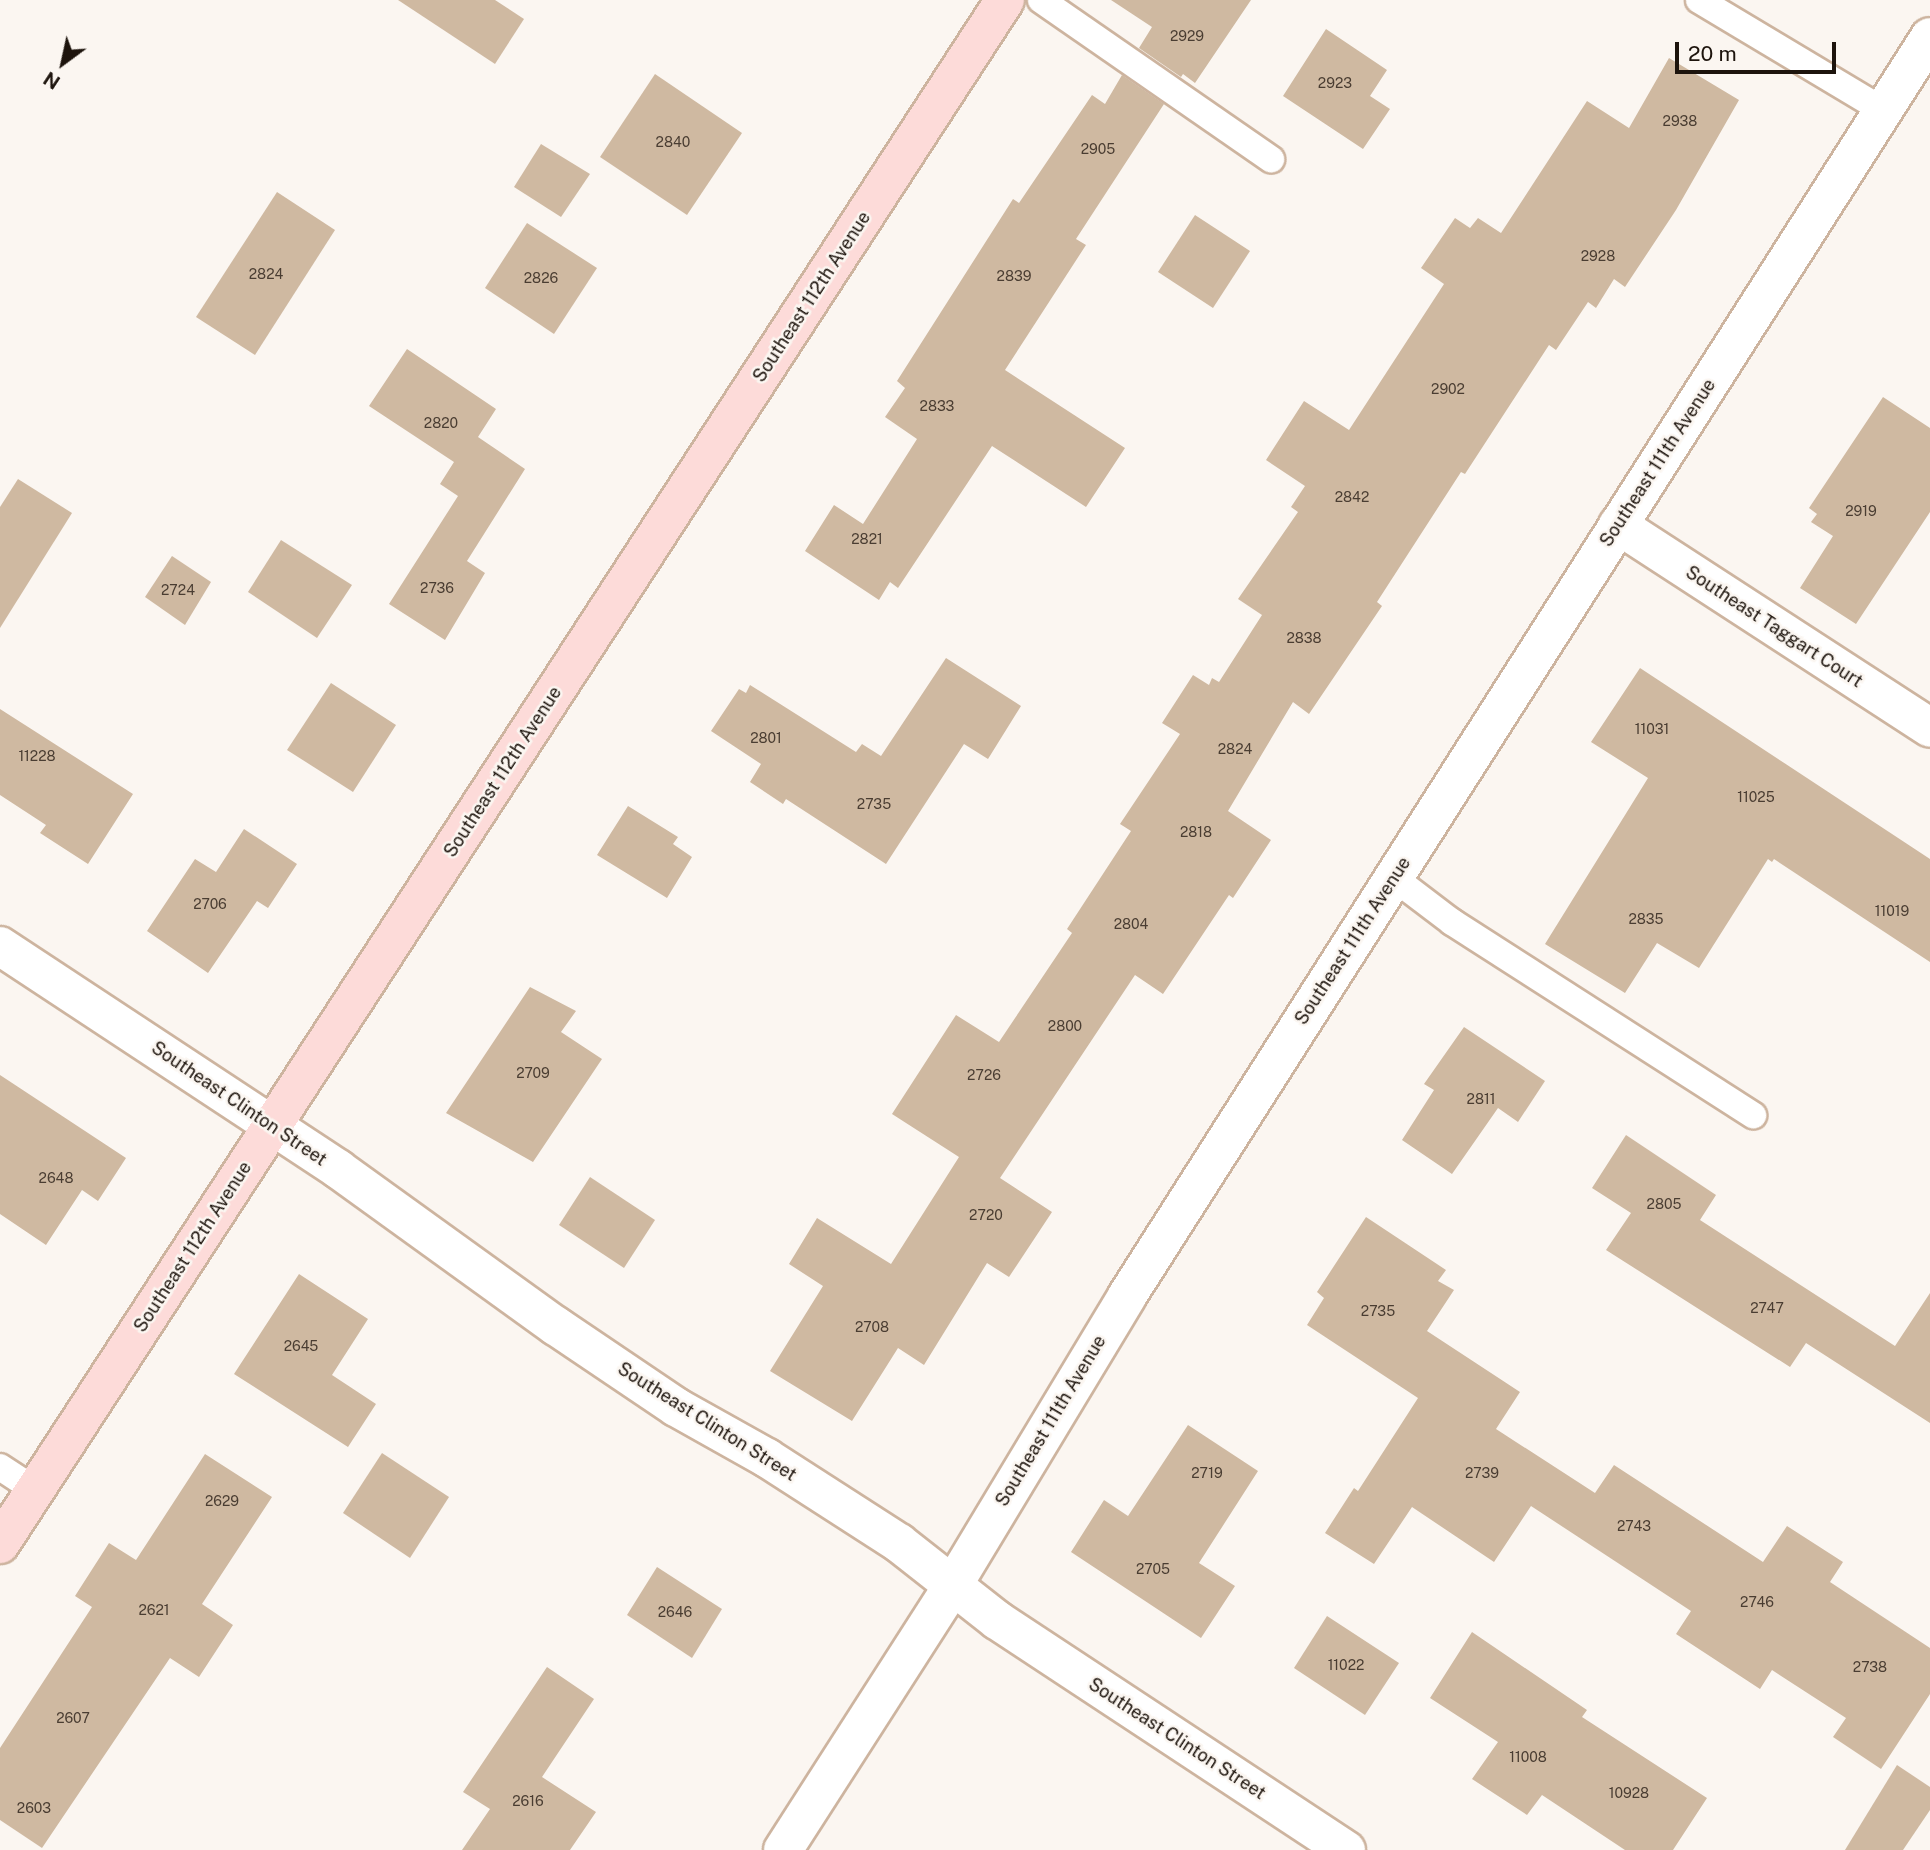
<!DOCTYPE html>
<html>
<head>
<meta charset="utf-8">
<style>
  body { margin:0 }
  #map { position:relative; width:1930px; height:1850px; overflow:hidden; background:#fbf6f1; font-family:"Public Sans",sans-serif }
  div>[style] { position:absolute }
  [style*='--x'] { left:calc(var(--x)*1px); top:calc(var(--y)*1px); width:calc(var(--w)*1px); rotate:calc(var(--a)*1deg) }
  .building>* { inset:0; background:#cfb9a1 }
  .roads { filter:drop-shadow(2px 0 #cdb49f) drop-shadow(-2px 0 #cdb49f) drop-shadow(0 2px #cdb49f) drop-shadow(0 -2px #cdb49f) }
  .lane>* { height:26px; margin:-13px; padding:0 13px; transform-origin:13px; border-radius:13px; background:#fff }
  .street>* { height:38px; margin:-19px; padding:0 19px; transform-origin:19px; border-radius:19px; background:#fff }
  .secondary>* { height:38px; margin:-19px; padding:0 19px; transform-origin:19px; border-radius:19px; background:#fddbd9 }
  span { translate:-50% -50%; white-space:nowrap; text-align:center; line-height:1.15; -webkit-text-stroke:5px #fbf6f1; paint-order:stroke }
  .number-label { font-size:14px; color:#4a3d32 }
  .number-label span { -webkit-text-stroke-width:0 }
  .street-label { font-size:18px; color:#1d140d }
  .north { position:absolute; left:28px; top:28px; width:70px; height:70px; -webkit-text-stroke:5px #fbf6f1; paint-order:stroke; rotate:213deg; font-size:19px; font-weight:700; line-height:28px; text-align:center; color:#1d140d }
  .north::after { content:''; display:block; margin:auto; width:24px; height:32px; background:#1d140d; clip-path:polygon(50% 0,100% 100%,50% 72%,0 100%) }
  .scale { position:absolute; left:1675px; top:42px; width:161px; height:32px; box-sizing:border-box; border:4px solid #1d140d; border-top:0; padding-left:9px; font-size:21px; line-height:24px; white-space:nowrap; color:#1d140d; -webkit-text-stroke:5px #fbf6f1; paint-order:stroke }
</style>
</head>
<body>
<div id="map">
  <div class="building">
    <i style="clip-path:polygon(398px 0,495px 0,524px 19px,495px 64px)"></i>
    <i style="clip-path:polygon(1111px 0,1251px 0,1195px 83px,1183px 74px,1181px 77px,1139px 48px,1152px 27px)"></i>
    <i style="clip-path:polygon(1326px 29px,1387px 70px,1370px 96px,1390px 109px,1363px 149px,1283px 96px)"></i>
    <i style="clip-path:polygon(1669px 58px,1739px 100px,1676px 210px,1625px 287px,1614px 279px,1596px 308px,1588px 302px,1556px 350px,1549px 345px,1465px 474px,1461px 472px,1377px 602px,1382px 606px,1309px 714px,1293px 702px,1228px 811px,1271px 840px,1233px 898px,1229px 895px,1163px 994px,1135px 975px,1000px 1178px,1052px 1212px,1009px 1277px,987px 1263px,924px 1365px,898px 1348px,852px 1421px,770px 1371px,823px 1286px,789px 1264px,817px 1218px,891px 1264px,959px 1157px,892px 1114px,956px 1015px,999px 1042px,1072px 933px,1067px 929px,1131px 831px,1120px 824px,1180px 734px,1162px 723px,1193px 675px,1209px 685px,1212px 678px,1219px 682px,1262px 615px,1238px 599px,1298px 512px,1291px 507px,1305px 486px,1266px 460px,1304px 401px,1349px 430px,1444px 284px,1421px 268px,1455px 218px,1470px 228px,1478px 218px,1501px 233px,1587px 101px,1629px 128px)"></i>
    <i style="clip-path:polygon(655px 74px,742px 133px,687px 215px,600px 157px)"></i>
    <i style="clip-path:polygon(1122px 75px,1164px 104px,1076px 239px,1086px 245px,1005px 370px,1125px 448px,1086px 507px,992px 446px,898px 588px,890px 582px,879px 600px,805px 551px,834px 505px,863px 524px,917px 439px,885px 417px,905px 388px,897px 381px,1013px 199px,1019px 203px,1092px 95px,1105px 104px)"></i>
    <i style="clip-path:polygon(541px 144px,590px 174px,561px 217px,514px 187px)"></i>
    <i style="clip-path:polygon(277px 192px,335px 230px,255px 355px,196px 317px)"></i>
    <i style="clip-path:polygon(1195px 215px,1250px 251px,1213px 308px,1158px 272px)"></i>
    <i style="clip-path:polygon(527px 223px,597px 268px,554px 334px,485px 288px)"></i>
    <i style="clip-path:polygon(407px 349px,496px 409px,478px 437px,525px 469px,467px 561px,485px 573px,445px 640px,389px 604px,458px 496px,440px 484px,454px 462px,369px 406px)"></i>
    <i style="clip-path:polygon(1883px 397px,1930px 428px,1930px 512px,1856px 624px,1800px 588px,1833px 536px,1811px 522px,1817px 514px,1809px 508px)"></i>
    <i style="clip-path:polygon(18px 479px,72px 513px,0 628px,0 507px)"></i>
    <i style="clip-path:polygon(281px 540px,352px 585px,317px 638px,248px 592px)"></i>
    <i style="clip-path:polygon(172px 556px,211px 582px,185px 625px,145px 597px)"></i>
    <i style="clip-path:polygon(946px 658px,1021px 706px,988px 759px,964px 744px,886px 864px,786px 799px,783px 804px,750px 782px,761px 764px,711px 731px,739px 689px,746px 693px,750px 685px,856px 752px,862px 744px,881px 756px)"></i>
    <i style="clip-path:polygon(1640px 668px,1930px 859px,1930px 962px,1774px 859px,1772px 862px,1768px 859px,1699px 968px,1657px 943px,1625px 993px,1545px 944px,1648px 778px,1591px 742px)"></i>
    <i style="clip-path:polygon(331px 683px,396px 725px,353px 792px,287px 750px)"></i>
    <i style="clip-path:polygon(0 709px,133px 794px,88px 864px,40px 833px,46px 825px,0 795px)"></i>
    <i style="clip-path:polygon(628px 806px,678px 837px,673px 844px,692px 857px,667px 898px,597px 855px)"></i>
    <i style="clip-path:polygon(244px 829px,297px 864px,268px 908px,257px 901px,208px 973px,147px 931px,195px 859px,216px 872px)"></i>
    <i style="clip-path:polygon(530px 987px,576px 1011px,561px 1032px,602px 1059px,533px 1162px,446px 1113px)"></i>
    <i style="clip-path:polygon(1464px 1027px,1545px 1081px,1518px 1122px,1498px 1108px,1452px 1174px,1402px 1140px,1434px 1090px,1424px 1084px)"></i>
    <i style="clip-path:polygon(0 1075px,126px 1158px,98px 1201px,82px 1190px,46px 1245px,0 1214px)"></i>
    <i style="clip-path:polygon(1626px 1135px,1716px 1195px,1700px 1220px,1895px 1346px,1930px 1293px,1930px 1423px,1806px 1343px,1790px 1367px,1606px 1250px,1631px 1213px,1592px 1188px)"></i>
    <i style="clip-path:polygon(590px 1177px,655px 1220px,624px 1268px,559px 1225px)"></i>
    <i style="clip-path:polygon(1366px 1217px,1446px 1270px,1438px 1281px,1454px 1290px,1427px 1331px,1520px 1392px,1496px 1429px,1595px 1493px,1614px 1465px,1763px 1562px,1787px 1526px,1843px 1562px,1830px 1582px,1930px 1648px,1930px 1694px,1881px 1769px,1833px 1737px,1846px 1718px,1772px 1670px,1760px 1689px,1676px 1634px,1691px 1611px,1531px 1506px,1494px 1562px,1412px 1507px,1374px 1564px,1325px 1533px,1354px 1488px,1358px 1491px,1418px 1398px,1307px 1325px,1324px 1298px,1317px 1292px)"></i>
    <i style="clip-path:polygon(299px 1274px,368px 1319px,332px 1375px,376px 1404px,348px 1447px,234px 1374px)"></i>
    <i style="clip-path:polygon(1188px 1425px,1258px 1471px,1199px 1563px,1235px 1586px,1201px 1638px,1071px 1552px,1104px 1500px,1128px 1516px)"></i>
    <i style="clip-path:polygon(382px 1453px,449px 1497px,410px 1558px,343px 1513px)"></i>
    <i style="clip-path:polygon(205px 1454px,272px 1497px,202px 1604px,233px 1625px,199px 1677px,170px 1658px,42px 1848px,0 1820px,0 1748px,92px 1607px,75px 1596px,109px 1543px,136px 1560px)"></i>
    <i style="clip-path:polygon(657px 1567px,722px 1609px,692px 1658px,627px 1615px)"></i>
    <i style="clip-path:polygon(1327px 1616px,1399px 1663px,1365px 1715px,1294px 1668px)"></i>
    <i style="clip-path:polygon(1472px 1632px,1587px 1710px,1582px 1717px,1707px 1798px,1673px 1850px,1625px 1850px,1542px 1795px,1527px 1815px,1472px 1779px,1498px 1742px,1430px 1698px)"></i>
    <i style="clip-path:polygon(547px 1667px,594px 1699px,542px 1777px,596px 1812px,570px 1850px,462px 1850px,490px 1809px,463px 1792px)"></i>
    <i style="clip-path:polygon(1897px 1765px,1930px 1787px,1930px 1810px,1903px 1850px,1845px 1850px)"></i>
  </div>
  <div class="roads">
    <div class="lane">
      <i style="--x:1041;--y:0;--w:280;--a:34.7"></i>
      <i style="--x:1699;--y:0;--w:214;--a:30.9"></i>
      <i style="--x:1394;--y:878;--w:73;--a:37.2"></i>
      <i style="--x:1452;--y:922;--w:358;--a:32.7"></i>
      <i style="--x:0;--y:1467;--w:42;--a:33.3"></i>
    </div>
    <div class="street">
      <i style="--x:1618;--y:525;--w:372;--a:33"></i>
      <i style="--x:0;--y:946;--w:405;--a:33.4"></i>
      <i style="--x:338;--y:1169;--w:269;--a:35.8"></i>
      <i style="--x:556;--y:1326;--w:145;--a:34"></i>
      <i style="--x:676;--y:1407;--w:104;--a:29.3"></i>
      <i style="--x:767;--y:1458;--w:157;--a:32.8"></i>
      <i style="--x:899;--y:1543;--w:125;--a:38.2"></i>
      <i style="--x:997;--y:1620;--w:418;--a:33.4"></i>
      <i style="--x:783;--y:1850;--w:315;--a:-57.3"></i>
      <i style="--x:953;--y:1585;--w:337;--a:-58.9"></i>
      <i style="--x:1127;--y:1296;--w:1493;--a:-57.47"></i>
    </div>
    <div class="secondary">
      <i style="--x:0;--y:1544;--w:1842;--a:-56.94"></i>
    </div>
  </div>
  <div class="number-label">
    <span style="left:1187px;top:36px">2929</span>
    <span style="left:1335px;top:83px">2923</span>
    <span style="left:1680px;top:121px">2938</span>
    <span style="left:673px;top:142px">2840</span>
    <span style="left:1098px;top:149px">2905</span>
    <span style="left:1598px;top:256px">2928</span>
    <span style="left:266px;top:274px">2824</span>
    <span style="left:1014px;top:276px">2839</span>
    <span style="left:541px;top:278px">2826</span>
    <span style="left:1448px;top:389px">2902</span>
    <span style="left:937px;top:406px">2833</span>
    <span style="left:441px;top:423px">2820</span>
    <span style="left:1352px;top:497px">2842</span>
    <span style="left:1861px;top:511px">2919</span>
    <span style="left:867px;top:539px">2821</span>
    <span style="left:437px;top:588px">2736</span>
    <span style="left:178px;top:590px">2724</span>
    <span style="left:1304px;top:638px">2838</span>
    <span style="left:1652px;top:729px">11031</span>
    <span style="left:766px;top:738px">2801</span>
    <span style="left:1235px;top:749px">2824</span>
    <span style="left:37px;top:756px">11228</span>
    <span style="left:1756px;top:797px">11025</span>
    <span style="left:874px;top:804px">2735</span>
    <span style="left:1196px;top:832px">2818</span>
    <span style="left:210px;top:904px">2706</span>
    <span style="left:1892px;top:911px">11019</span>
    <span style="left:1646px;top:919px">2835</span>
    <span style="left:1131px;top:924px">2804</span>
    <span style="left:1065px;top:1026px">2800</span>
    <span style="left:533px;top:1073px">2709</span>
    <span style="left:984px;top:1075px">2726</span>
    <span style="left:1481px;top:1099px">2811</span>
    <span style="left:56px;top:1178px">2648</span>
    <span style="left:1664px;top:1204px">2805</span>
    <span style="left:986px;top:1215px">2720</span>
    <span style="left:1767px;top:1308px">2747</span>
    <span style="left:1378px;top:1311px">2735</span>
    <span style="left:872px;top:1327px">2708</span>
    <span style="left:301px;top:1346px">2645</span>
    <span style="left:1207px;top:1473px">2719</span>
    <span style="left:1482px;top:1473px">2739</span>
    <span style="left:222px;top:1501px">2629</span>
    <span style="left:1634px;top:1526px">2743</span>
    <span style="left:1153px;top:1569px">2705</span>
    <span style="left:1757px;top:1602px">2746</span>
    <span style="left:154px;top:1610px">2621</span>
    <span style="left:675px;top:1612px">2646</span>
    <span style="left:1346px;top:1665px">11022</span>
    <span style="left:1870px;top:1667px">2738</span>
    <span style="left:73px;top:1718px">2607</span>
    <span style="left:1528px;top:1757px">11008</span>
    <span style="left:1629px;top:1793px">10928</span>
    <span style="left:528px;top:1801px">2616</span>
    <span style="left:34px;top:1808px">2603</span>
  </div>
  <div class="street-label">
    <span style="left:812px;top:297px;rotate:-57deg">Southeast 112th Avenue</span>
    <span style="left:1658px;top:463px;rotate:-57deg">Southeast 111th Avenue</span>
    <span style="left:1774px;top:627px;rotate:33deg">Southeast Taggart Court</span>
    <span style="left:503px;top:772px;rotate:-57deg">Southeast 112th Avenue</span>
    <span style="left:1353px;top:941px;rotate:-57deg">Southeast 111th Avenue</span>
    <span style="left:239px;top:1104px;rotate:34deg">Southeast Clinton Street</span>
    <span style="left:193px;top:1247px;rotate:-57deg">Southeast 112th Avenue</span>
    <span style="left:1051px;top:1421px;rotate:-59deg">Southeast 111th Avenue</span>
    <span style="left:707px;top:1422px;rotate:32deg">Southeast Clinton Street</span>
    <span style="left:1177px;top:1739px;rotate:33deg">Southeast Clinton Street</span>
  </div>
  <div class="north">N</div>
  <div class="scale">20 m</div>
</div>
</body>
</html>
